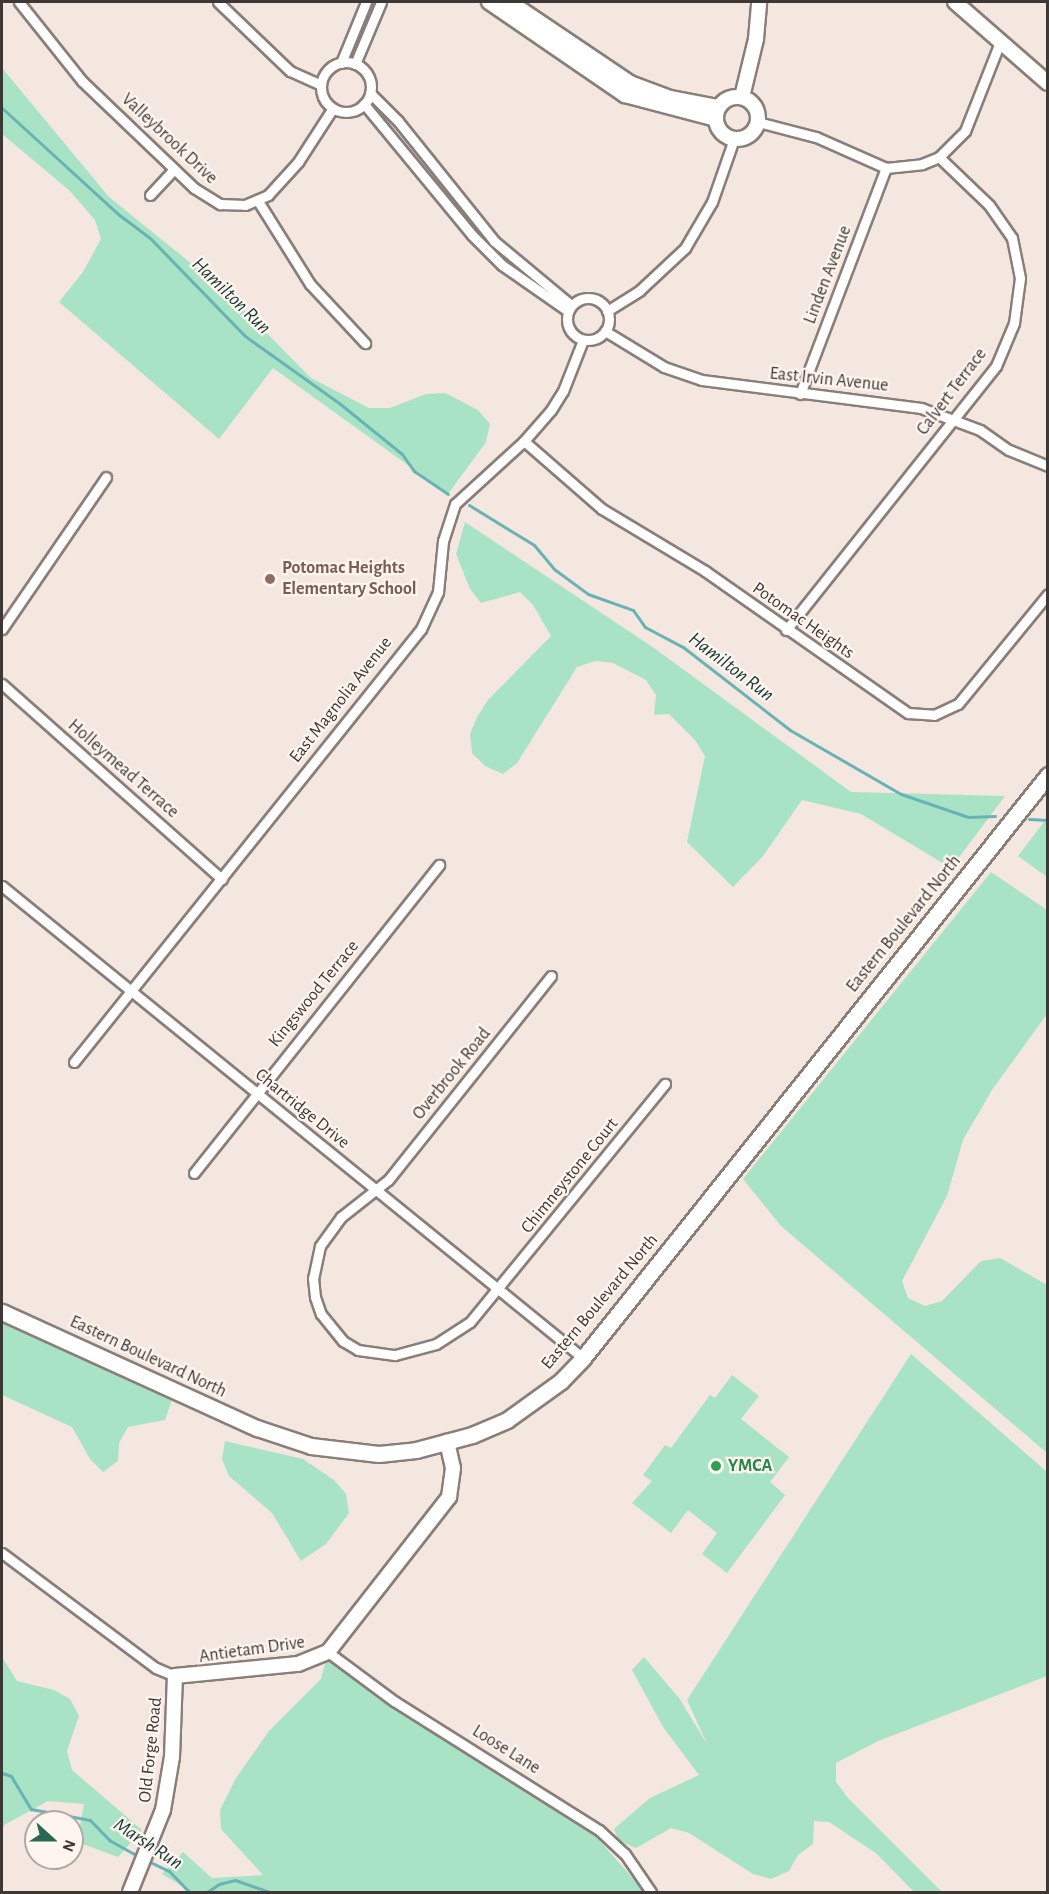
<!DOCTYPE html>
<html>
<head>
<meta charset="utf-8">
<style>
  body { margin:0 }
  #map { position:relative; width:1049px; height:1894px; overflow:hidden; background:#f3e7e0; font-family:"Alegreya Sans",sans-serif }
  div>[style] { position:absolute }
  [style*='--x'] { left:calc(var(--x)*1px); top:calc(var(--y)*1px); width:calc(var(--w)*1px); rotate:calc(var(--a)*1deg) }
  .green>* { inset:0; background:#a8e3c5 }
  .stream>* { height:3px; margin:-1.5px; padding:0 1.5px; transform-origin:1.5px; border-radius:1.5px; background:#6ab3b5 }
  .roads { filter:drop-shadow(2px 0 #897e78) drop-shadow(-2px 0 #897e78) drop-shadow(0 2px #897e78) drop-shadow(0 -2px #897e78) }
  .street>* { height:9px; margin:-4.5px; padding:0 4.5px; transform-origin:4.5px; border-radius:4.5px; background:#fff }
  .street>.ring { margin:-4.5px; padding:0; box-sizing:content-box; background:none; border:9px solid #fff; border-radius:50% }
  .secondary>* { height:14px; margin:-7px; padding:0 7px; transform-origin:7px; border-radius:7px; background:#fff }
  .secondary>.ring { margin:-7px; padding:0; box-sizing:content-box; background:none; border:14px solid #fff; border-radius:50% }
  .primary>* { height:15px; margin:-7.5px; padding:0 7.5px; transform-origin:7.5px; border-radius:7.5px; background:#fff }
  .dots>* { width:16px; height:16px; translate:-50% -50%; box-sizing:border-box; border:3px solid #fff5ef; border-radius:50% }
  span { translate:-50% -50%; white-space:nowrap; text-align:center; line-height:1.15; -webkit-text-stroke:4.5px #fff5ef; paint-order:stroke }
  .street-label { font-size:18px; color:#3d3835 }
  .education-label { font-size:18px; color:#785e54; font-weight:700 }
  .left { translate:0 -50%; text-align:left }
  .leisure-label { font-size:18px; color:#27864d; font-weight:700 }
  .water-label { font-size:20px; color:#14393a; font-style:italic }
  .frame { position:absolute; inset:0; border:3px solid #3d3835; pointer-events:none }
  .north { position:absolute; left:24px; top:1810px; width:60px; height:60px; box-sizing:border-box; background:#fff5ef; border:2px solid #b1a9a5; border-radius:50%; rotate:111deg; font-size:16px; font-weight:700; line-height:24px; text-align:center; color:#3d3835 }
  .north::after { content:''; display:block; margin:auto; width:21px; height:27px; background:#2b6854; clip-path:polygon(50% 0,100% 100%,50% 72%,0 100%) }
</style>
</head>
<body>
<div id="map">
  <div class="green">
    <i style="clip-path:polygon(2px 68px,109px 197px,224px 290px,311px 378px,369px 408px,390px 408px,426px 394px,445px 393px,478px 410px,490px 424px,486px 442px,448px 494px,273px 368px,219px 439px,59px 302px,83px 272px,101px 239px,95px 220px,70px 191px,2px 134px)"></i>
    <i style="clip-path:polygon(465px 522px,654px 648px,851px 792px,1005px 796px,951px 868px,861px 814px,802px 800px,763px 856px,733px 887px,687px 842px,705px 756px,695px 740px,669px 714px,654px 715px,656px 695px,646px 680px,613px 663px,595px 661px,577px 667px,517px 763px,503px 774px,485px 766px,472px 753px,470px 734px,477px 717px,488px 700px,551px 636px,533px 605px,520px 592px,481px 603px,470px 589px,456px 554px)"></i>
    <i style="clip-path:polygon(1047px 818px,1047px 877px,1018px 856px)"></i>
    <i style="clip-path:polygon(991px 872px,1047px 910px,1047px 1014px,992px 1090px,963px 1140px,947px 1196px,902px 1281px,908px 1298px,925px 1306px,942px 1301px,981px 1261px,1000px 1258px,1047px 1285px,1047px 1453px,781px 1226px,743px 1179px)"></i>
    <i style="clip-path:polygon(2px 1317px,172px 1400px,165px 1420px,128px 1427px,119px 1443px,118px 1461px,103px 1472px,90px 1459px,72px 1427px,2px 1395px)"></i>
    <i style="clip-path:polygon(911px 1354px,1047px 1472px,1047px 1676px,878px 1741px,836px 1763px,836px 1782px,848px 1798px,942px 1892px,914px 1892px,877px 1854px,829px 1822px,814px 1821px,813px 1844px,798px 1855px,789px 1871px,771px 1879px,753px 1874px,689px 1833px,671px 1828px,636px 1848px,619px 1841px,614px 1829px,650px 1798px,699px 1775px,663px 1727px,632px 1670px,644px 1657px,679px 1698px,707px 1744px,687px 1700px)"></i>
    <i style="clip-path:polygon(732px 1375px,759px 1396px,741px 1419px,789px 1457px,770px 1482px,785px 1495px,727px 1573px,702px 1554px,717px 1533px,688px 1510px,671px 1533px,632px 1503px,652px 1481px,643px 1475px,665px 1445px,671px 1448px,710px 1395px,715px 1398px)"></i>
    <i style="clip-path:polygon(225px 1441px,303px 1459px,334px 1480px,346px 1494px,349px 1513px,326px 1544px,301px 1561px,272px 1513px,229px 1476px,222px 1459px)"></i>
    <i style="clip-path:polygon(2px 1657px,17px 1681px,54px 1690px,70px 1699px,79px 1716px,67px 1751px,72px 1770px,142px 1830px,118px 1857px,77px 1842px,84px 1804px,48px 1801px,4px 1825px,2px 1833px)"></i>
    <i style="clip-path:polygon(326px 1660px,591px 1831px,645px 1892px,192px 1892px,162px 1874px,183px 1852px,212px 1878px,263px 1875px,221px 1829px,220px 1810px,236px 1778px,269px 1731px,321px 1679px)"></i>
  </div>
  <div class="stream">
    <i style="--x:2;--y:108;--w:157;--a:42.4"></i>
    <i style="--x:118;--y:214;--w:40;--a:37"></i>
    <i style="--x:150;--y:238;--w:136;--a:45.9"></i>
    <i style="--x:245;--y:336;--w:115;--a:35.5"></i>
    <i style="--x:339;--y:403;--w:81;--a:39"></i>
    <i style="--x:402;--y:454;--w:21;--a:55"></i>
    <i style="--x:414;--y:471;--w:41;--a:34.1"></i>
    <i style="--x:469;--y:505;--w:76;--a:31.6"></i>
    <i style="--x:534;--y:545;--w:31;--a:50"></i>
    <i style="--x:554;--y:569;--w:42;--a:36.3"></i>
    <i style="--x:588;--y:594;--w:48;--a:19.6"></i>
    <i style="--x:633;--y:610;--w:21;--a:55"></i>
    <i style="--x:645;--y:627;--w:43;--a:27.8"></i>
    <i style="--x:683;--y:647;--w:135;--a:37.8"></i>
    <i style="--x:790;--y:730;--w:128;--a:30"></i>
    <i style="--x:901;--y:794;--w:71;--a:18.9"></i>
    <i style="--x:968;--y:817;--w:27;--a:-2"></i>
    <i style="--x:1029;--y:819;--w:19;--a:3"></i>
    <i style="--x:2;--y:1773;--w:9;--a:18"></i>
    <i style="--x:11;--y:1776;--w:39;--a:59"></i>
    <i style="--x:31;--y:1809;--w:60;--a:10.6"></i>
    <i style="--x:90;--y:1820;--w:28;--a:46"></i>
    <i style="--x:109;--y:1840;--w:35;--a:29"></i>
    <i style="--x:146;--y:1860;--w:25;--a:26"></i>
    <i style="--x:169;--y:1871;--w:29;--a:46"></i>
    <i style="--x:207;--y:1892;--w:14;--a:-34"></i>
    <i style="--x:219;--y:1884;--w:16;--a:-14"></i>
    <i style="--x:235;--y:1880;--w:37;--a:19"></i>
  </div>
  <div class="roads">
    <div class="street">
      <i style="--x:19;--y:2;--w:101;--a:51.4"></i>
      <i style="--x:82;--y:81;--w:155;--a:43.7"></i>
      <i style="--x:194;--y:188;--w:31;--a:32"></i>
      <i style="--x:220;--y:204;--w:25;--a:2"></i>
      <i style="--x:245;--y:205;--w:25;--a:-23"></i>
      <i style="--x:268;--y:195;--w:45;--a:-47.7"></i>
      <i style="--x:298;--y:162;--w:64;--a:-57.1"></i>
      <i style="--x:218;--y:2;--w:100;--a:43.8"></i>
      <i style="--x:290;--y:71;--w:34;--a:24"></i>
      <i class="ring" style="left:321px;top:62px;width:41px;height:41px"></i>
      <i style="--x:341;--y:63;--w:66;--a:-67.7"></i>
      <i style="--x:355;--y:64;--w:67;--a:-67.2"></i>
      <i style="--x:370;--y:93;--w:40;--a:45"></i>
      <i style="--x:398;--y:121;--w:154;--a:51.3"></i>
      <i style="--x:494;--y:241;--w:100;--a:39.7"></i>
      <i style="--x:364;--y:104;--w:170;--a:50.5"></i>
      <i style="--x:472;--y:235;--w:42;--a:45"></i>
      <i style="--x:502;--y:265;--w:80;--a:34.9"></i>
      <i style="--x:758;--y:122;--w:60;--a:14.5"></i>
      <i style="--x:816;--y:137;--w:77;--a:23.9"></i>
      <i style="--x:886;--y:168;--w:36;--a:-6"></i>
      <i style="--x:922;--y:164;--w:18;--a:-22"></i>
      <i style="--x:939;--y:157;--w:37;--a:-45"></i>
      <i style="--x:965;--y:131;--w:96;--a:-68.5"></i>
      <i style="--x:150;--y:195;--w:35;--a:-47"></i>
      <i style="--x:258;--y:201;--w:98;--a:57.9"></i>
      <i style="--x:310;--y:284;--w:81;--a:47"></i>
      <i class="ring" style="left:567px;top:298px;width:33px;height:33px"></i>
      <i style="--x:607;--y:311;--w:39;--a:-32"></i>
      <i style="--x:640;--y:290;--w:62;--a:-43"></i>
      <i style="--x:685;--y:248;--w:53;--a:-59.6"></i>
      <i style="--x:712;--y:202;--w:67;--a:-70.8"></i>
      <i style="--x:605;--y:331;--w:69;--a:31.4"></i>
      <i style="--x:664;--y:367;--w:40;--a:18.9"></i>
      <i style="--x:702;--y:380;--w:221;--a:7.3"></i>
      <i style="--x:921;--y:408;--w:63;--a:20.4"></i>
      <i style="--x:980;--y:430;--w:35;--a:35"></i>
      <i style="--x:1009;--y:450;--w:42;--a:22.3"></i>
      <i style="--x:800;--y:394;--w:242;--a:-69.2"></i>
      <i style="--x:524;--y:441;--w:103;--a:41.1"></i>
      <i style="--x:602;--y:509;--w:120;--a:31"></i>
      <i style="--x:705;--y:571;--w:248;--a:35"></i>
      <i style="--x:908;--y:713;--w:26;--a:4"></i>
      <i style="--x:934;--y:715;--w:26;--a:-25"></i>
      <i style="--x:958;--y:704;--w:142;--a:-50.7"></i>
      <i style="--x:2;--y:629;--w:184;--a:-55.6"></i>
      <i style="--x:786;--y:630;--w:337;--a:-51.5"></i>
      <i style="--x:996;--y:366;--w:47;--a:-67.3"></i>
      <i style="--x:1014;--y:323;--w:45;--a:-82.4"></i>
      <i style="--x:1020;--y:278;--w:41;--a:-101.3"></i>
      <i style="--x:1012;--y:238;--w:40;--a:-124.9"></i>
      <i style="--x:989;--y:205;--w:69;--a:-136.2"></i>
      <i style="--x:2;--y:684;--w:294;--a:41.6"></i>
      <i style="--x:2;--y:886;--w:749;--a:39.09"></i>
      <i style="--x:551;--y:976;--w:261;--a:128.6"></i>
      <i style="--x:388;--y:1180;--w:60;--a:141.8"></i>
      <i style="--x:341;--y:1217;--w:36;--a:126"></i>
      <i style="--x:320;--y:1246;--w:33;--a:102"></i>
      <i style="--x:313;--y:1278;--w:19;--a:84"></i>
      <i style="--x:315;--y:1297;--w:18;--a:71"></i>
      <i style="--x:321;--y:1314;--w:35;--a:51"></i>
      <i style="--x:343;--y:1341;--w:17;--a:31"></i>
      <i style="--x:358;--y:1350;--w:37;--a:8"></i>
      <i style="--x:395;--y:1355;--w:42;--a:-15"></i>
      <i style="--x:436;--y:1344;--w:40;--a:-32.9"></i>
      <i style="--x:470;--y:1322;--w:308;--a:-50.7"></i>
      <i style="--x:74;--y:1062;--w:555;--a:-51.29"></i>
      <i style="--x:421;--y:629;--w:41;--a:-65.3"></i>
      <i style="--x:438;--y:592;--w:51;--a:-84.4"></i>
      <i style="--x:443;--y:541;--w:39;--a:-72"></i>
      <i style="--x:455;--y:504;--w:93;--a:-42.4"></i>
      <i style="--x:524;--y:441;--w:41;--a:-48.9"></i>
      <i style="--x:551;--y:410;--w:22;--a:-58"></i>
      <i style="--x:563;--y:391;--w:55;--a:-68.6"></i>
      <i style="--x:194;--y:1173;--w:394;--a:-51.5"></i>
      <i style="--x:2;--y:1553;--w:192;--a:36.8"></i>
      <i style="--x:156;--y:1668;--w:21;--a:23"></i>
      <i style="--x:328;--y:1652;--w:82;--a:36.6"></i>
      <i style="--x:394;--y:1701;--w:242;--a:32.2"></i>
      <i style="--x:599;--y:1830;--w:35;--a:43"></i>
      <i style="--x:625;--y:1854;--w:46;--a:55.6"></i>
    </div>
    <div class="secondary">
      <i style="--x:489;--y:2;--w:165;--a:34.4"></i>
      <i style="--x:625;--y:95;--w:94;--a:14.8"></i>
      <i style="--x:510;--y:2;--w:145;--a:34"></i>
      <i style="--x:630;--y:83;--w:43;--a:20.6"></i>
      <i style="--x:670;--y:98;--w:49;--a:10.6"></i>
      <i style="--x:955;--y:2;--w:123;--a:41.1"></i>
      <i class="ring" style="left:716px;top:97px;width:28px;height:28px"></i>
      <i style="--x:742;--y:97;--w:60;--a:-76.4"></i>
      <i style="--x:756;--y:39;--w:37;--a:-85"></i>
      <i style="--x:130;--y:1892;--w:88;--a:-68.1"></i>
      <i style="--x:163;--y:1810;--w:54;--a:-80.4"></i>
      <i style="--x:172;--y:1757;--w:81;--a:-87.9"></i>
      <i style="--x:175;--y:1676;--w:124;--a:-5.6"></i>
      <i style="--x:298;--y:1664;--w:32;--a:-22"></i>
      <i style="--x:328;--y:1652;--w:197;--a:-52"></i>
      <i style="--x:449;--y:1497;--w:29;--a:-82"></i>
      <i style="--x:453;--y:1468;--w:27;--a:-103"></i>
    </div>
    <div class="primary">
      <i style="--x:2;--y:1312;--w:280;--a:24.5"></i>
      <i style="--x:257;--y:1428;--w:57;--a:18.4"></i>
      <i style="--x:311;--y:1446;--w:68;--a:6.7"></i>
      <i style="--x:379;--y:1454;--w:37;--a:-6"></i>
      <i style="--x:416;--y:1450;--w:58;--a:-15"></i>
      <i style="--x:472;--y:1435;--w:38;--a:-23"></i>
      <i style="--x:507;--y:1420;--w:67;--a:-35.8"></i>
      <i style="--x:561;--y:1381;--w:32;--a:-46"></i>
      <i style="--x:583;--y:1358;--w:746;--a:-51.42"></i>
    </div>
  </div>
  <div class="dots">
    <i style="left:270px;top:579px;background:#8d6e63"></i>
    <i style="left:716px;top:1466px;background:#2e9e5b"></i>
  </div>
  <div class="street-label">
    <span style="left:169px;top:139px;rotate:43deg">Valleybrook Drive</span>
    <span style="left:828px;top:275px;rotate:-69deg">Linden Avenue</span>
    <span style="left:829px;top:380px;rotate:6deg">East Irvin Avenue</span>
    <span style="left:952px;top:392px;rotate:-53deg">Calvert Terrace</span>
    <span style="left:803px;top:621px;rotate:35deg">Potomac Heights</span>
    <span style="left:341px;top:700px;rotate:-52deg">East Magnolia Avenue</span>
    <span style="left:123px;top:769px;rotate:41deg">Holleymead Terrace</span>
    <span style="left:904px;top:924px;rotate:-51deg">Eastern Boulevard North</span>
    <span style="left:314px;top:994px;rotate:-51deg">Kingswood Terrace</span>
    <span style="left:452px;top:1074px;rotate:-51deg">Overbrook Road</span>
    <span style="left:302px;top:1109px;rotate:39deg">Chartridge Drive</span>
    <span style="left:570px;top:1176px;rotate:-51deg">Chimneystone Court</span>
    <span style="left:600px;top:1302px;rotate:-50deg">Eastern Boulevard North</span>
    <span style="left:148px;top:1357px;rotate:25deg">Eastern Boulevard North</span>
    <span style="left:252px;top:1650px;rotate:-8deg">Antietam Drive</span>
    <span style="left:151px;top:1750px;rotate:-84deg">Old Forge Road</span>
    <span style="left:506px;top:1750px;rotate:32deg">Loose Lane</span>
  </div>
  <div class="education-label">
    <span class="left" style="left:282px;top:579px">Potomac Heights<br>Elementary School</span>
  </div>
  <div class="leisure-label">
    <span class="left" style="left:728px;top:1466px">YMCA</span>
  </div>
  <div class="water-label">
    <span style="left:231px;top:296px;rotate:44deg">Hamilton Run</span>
    <span style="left:731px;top:667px;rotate:37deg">Hamilton Run</span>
    <span style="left:148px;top:1844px;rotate:33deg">Marsh Run</span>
  </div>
  <div class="frame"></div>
  <div class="north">N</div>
</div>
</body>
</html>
